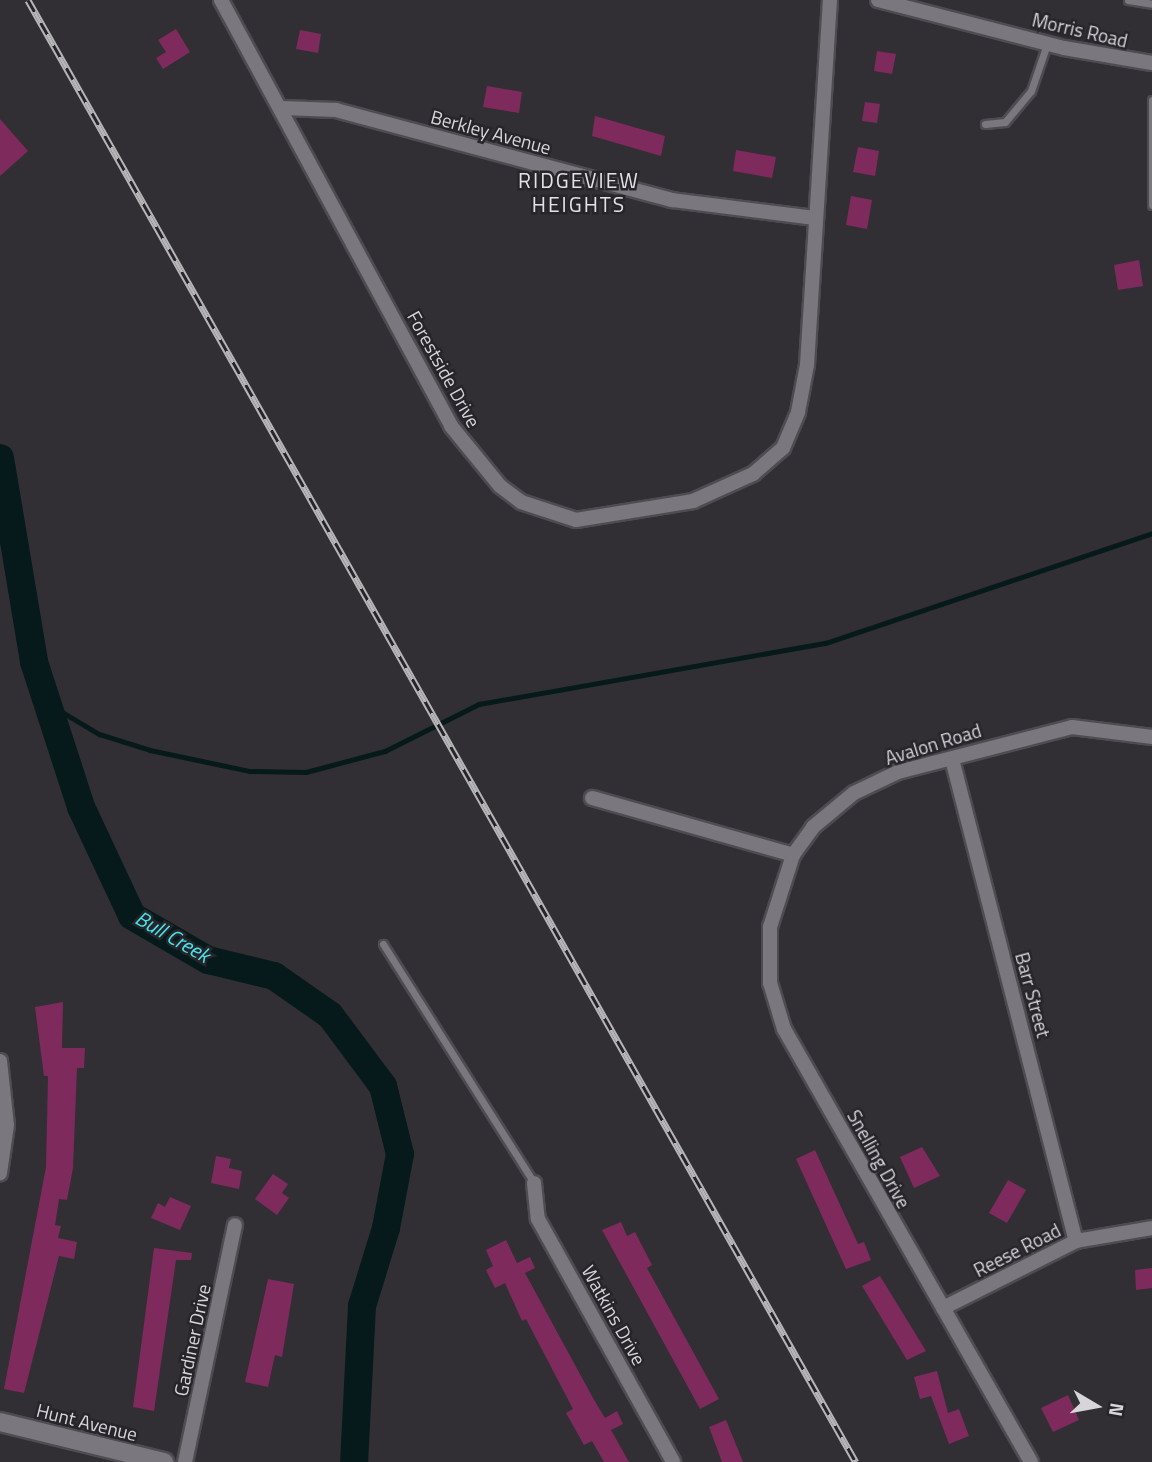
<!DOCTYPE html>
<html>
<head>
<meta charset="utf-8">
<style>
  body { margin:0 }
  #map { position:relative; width:1152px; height:1462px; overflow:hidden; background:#312f34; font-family:"Titillium Web",sans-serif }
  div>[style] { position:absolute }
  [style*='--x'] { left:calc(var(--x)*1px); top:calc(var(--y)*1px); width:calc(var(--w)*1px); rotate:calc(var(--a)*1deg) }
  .stream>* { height:4.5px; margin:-2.25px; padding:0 2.25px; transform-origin:2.25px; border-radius:2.25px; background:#071a1b }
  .river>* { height:28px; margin:-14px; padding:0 14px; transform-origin:14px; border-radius:14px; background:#071a1b }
  .building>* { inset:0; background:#7e2a5d }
  .roads { filter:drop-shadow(2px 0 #4e4c51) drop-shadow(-2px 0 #4e4c51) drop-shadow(0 2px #4e4c51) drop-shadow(0 -2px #4e4c51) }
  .lane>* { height:7px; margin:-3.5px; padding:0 3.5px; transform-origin:3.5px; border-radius:3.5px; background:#7a777e }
  .street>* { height:14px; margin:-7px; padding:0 7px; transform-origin:7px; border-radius:7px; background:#7a777e }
  .secondary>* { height:18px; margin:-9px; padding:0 9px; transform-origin:9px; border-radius:9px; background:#7a777e }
  .rail>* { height:7px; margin-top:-3.5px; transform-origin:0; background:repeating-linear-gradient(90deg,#27252a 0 13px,#b6b5b8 0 26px); box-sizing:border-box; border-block:2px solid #b6b5b8 }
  span { translate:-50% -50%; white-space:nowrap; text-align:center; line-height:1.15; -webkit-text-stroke:5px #27252a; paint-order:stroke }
  .street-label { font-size:19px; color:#d6d5d8 }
  .neighbourhood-label { font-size:21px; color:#e3e0e7; letter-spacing:2px }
  .water-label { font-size:21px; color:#46e4ec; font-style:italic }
  .north { position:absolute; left:1061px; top:1371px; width:70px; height:70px; -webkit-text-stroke:5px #27252a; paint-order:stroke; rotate:100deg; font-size:19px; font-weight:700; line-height:28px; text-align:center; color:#d6d5d8 }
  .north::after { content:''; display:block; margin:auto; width:24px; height:32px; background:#d6d5d8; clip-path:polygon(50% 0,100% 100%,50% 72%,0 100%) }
</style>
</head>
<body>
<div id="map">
  <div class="stream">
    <i style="--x:47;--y:703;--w:61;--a:30.8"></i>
    <i style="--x:99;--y:734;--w:53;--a:17.4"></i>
    <i style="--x:150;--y:750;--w:102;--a:11.9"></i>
    <i style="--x:250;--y:771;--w:56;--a:1"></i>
    <i style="--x:306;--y:772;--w:82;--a:-14.9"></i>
    <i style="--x:385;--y:751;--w:105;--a:-26.6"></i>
    <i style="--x:479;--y:704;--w:352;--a:-10"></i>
    <i style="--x:826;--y:643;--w:344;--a:-18.6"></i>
  </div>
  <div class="river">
    <i style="--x:0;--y:458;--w:207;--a:80.5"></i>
    <i style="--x:34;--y:662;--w:152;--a:72"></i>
    <i style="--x:81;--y:807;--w:120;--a:64.9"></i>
    <i style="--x:132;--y:916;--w:88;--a:30.1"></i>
    <i style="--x:208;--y:960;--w:68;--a:13.6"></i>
    <i style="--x:274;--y:976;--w:68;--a:34.9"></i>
    <i style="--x:330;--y:1015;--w:89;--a:53.3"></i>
    <i style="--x:383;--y:1086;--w:70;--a:76"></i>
    <i style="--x:400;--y:1154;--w:75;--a:100.7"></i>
    <i style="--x:386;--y:1228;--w:82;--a:107.1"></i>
    <i style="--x:362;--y:1306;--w:156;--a:92.9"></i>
  </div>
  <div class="building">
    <i style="clip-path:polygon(176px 29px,190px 52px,163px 69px,156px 58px,166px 52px,158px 40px)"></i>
    <i style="clip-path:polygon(300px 30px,321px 34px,318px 53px,296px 49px)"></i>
    <i style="clip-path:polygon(877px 51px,896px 54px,892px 74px,874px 71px)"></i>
    <i style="clip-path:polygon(487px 86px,522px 92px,519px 113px,483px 107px)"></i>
    <i style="clip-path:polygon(865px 102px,880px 104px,877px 123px,862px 121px)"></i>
    <i style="clip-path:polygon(595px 116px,665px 136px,661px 156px,592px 136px)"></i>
    <i style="clip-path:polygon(0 119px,28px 151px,0 176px)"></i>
    <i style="clip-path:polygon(858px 147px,879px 151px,875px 176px,853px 172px)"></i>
    <i style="clip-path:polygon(736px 150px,776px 157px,772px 178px,733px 171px)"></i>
    <i style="clip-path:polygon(851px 196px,872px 200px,867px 229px,846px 225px)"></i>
    <i style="clip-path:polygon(1139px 260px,1143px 286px,1118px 290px,1114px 265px)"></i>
    <i style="clip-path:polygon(63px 1002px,62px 1048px,85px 1048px,84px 1068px,77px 1068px,73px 1168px,67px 1200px,59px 1199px,55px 1225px,61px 1226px,58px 1238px,77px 1242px,74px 1259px,59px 1256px,24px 1393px,4px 1389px,46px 1167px,48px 1076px,44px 1076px,35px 1007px)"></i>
    <i style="clip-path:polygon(922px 1147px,940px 1176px,914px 1188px,900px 1157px)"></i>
    <i style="clip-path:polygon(815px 1150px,858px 1244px,864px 1242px,871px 1260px,846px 1269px,796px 1159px)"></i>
    <i style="clip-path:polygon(216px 1156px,231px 1159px,229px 1168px,242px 1171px,239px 1189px,211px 1183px)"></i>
    <i style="clip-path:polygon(273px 1174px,288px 1184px,282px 1193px,289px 1198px,277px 1215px,255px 1199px)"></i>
    <i style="clip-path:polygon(1008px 1180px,1026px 1190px,1007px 1223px,989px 1213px)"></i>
    <i style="clip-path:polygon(170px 1197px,191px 1206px,180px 1230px,151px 1218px,158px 1203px,165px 1207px)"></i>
    <i style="clip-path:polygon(621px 1222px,627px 1236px,635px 1232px,652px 1265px,647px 1268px,719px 1399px,700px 1409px,602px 1230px)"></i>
    <i style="clip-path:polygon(506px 1240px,517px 1263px,530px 1257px,535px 1268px,525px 1273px,593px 1398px,605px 1418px,617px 1411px,623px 1424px,611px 1430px,629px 1462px,604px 1462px,592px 1441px,584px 1445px,566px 1413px,573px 1409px,526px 1319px,522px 1321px,505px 1283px,495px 1288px,486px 1270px,493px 1266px,486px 1250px)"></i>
    <i style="clip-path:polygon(154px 1248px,192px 1253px,191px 1260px,176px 1260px,154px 1411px,133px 1407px)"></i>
    <i style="clip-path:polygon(1152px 1268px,1152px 1288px,1136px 1290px,1135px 1270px)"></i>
    <i style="clip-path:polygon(880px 1276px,926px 1351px,907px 1360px,862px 1286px)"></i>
    <i style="clip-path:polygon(268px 1279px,294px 1284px,282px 1357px,275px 1355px,268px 1387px,245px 1382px)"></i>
    <i style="clip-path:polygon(937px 1371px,948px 1413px,959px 1409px,969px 1436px,949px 1444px,931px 1396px,920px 1399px,914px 1377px)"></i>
    <i style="clip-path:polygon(1068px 1395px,1079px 1420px,1053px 1432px,1041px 1408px)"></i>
    <i style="clip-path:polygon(726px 1420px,743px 1462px,722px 1462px,709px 1427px)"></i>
  </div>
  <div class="roads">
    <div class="lane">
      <i style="--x:1128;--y:0;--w:24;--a:9"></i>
      <i style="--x:1152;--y:100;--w:105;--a:90"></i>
      <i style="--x:985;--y:124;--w:20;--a:-6"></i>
      <i style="--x:1005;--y:122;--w:40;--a:-50"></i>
      <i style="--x:1031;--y:91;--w:50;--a:-71.2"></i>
      <i style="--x:383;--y:944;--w:283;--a:57.7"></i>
    </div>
    <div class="street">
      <i style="--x:221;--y:0;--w:484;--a:61.6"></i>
      <i style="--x:451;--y:426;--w:77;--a:50.8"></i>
      <i style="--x:500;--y:486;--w:26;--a:37"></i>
      <i style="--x:521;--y:502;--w:58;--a:18.1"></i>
      <i style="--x:576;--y:520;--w:119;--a:-9.2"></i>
      <i style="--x:693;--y:501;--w:66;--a:-24.2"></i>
      <i style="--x:753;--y:474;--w:40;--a:-41"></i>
      <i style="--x:783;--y:448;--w:39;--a:-67"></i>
      <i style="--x:798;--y:412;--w:48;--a:-79.2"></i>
      <i style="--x:807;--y:365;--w:366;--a:-86.4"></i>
      <i style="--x:878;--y:0;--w:192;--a:14.5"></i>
      <i style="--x:1064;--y:48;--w:89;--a:9.7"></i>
      <i style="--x:282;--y:108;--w:54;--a:2.1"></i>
      <i style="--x:336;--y:110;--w:348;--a:15"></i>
      <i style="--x:672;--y:200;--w:143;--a:7.2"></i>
      <i style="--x:952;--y:759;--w:498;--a:75.6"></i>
      <i style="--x:592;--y:798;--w:209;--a:15.8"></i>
      <i style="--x:0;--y:1061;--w:64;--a:83.8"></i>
      <i style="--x:7;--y:1125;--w:49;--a:98.3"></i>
      <i style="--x:534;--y:1183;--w:36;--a:84"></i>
      <i style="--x:538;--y:1219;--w:278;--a:60.9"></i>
      <i style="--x:943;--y:1308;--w:149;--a:-26.7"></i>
      <i style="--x:1076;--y:1241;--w:77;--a:-9.7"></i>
      <i style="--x:185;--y:1462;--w:242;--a:-78.1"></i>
      <i style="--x:1031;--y:1462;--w:498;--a:-119.7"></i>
      <i style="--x:784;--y:1029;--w:48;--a:-106.9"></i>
      <i style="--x:770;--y:983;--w:56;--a:-90"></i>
      <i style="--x:770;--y:927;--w:76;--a:-72.3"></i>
      <i style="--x:793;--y:855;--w:34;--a:-54"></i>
      <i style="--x:813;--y:827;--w:53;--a:-39.7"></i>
      <i style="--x:854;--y:793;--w:49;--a:-25.5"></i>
      <i style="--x:898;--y:772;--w:180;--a:-14.5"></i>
      <i style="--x:1072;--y:727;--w:81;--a:7.1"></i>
    </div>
    <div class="secondary">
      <i style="--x:0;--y:1422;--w:169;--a:13.7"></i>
    </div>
  </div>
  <div class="rail">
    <i style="--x:28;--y:0;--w:1680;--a:60.48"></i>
  </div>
  <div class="street-label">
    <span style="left:1080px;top:30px;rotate:13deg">Morris Road</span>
    <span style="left:491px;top:132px;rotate:15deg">Berkley Avenue</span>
    <span style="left:444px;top:369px;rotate:61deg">Forestside Drive</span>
    <span style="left:933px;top:744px;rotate:-17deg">Avalon Road</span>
    <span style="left:1033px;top:995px;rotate:75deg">Barr Street</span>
    <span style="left:879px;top:1159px;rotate:61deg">Snelling Drive</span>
    <span style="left:1017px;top:1250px;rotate:-27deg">Reese Road</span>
    <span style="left:614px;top:1315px;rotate:61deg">Watkins Drive</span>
    <span style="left:192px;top:1340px;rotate:-78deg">Gardiner Drive</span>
    <span style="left:87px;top:1422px;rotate:14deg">Hunt Avenue</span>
  </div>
  <div class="neighbourhood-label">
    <span style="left:579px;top:192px">RIDGEVIEW<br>HEIGHTS</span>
  </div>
  <div class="water-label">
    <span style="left:173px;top:936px;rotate:30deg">Bull Creek</span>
  </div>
  <div class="north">N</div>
</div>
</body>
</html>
